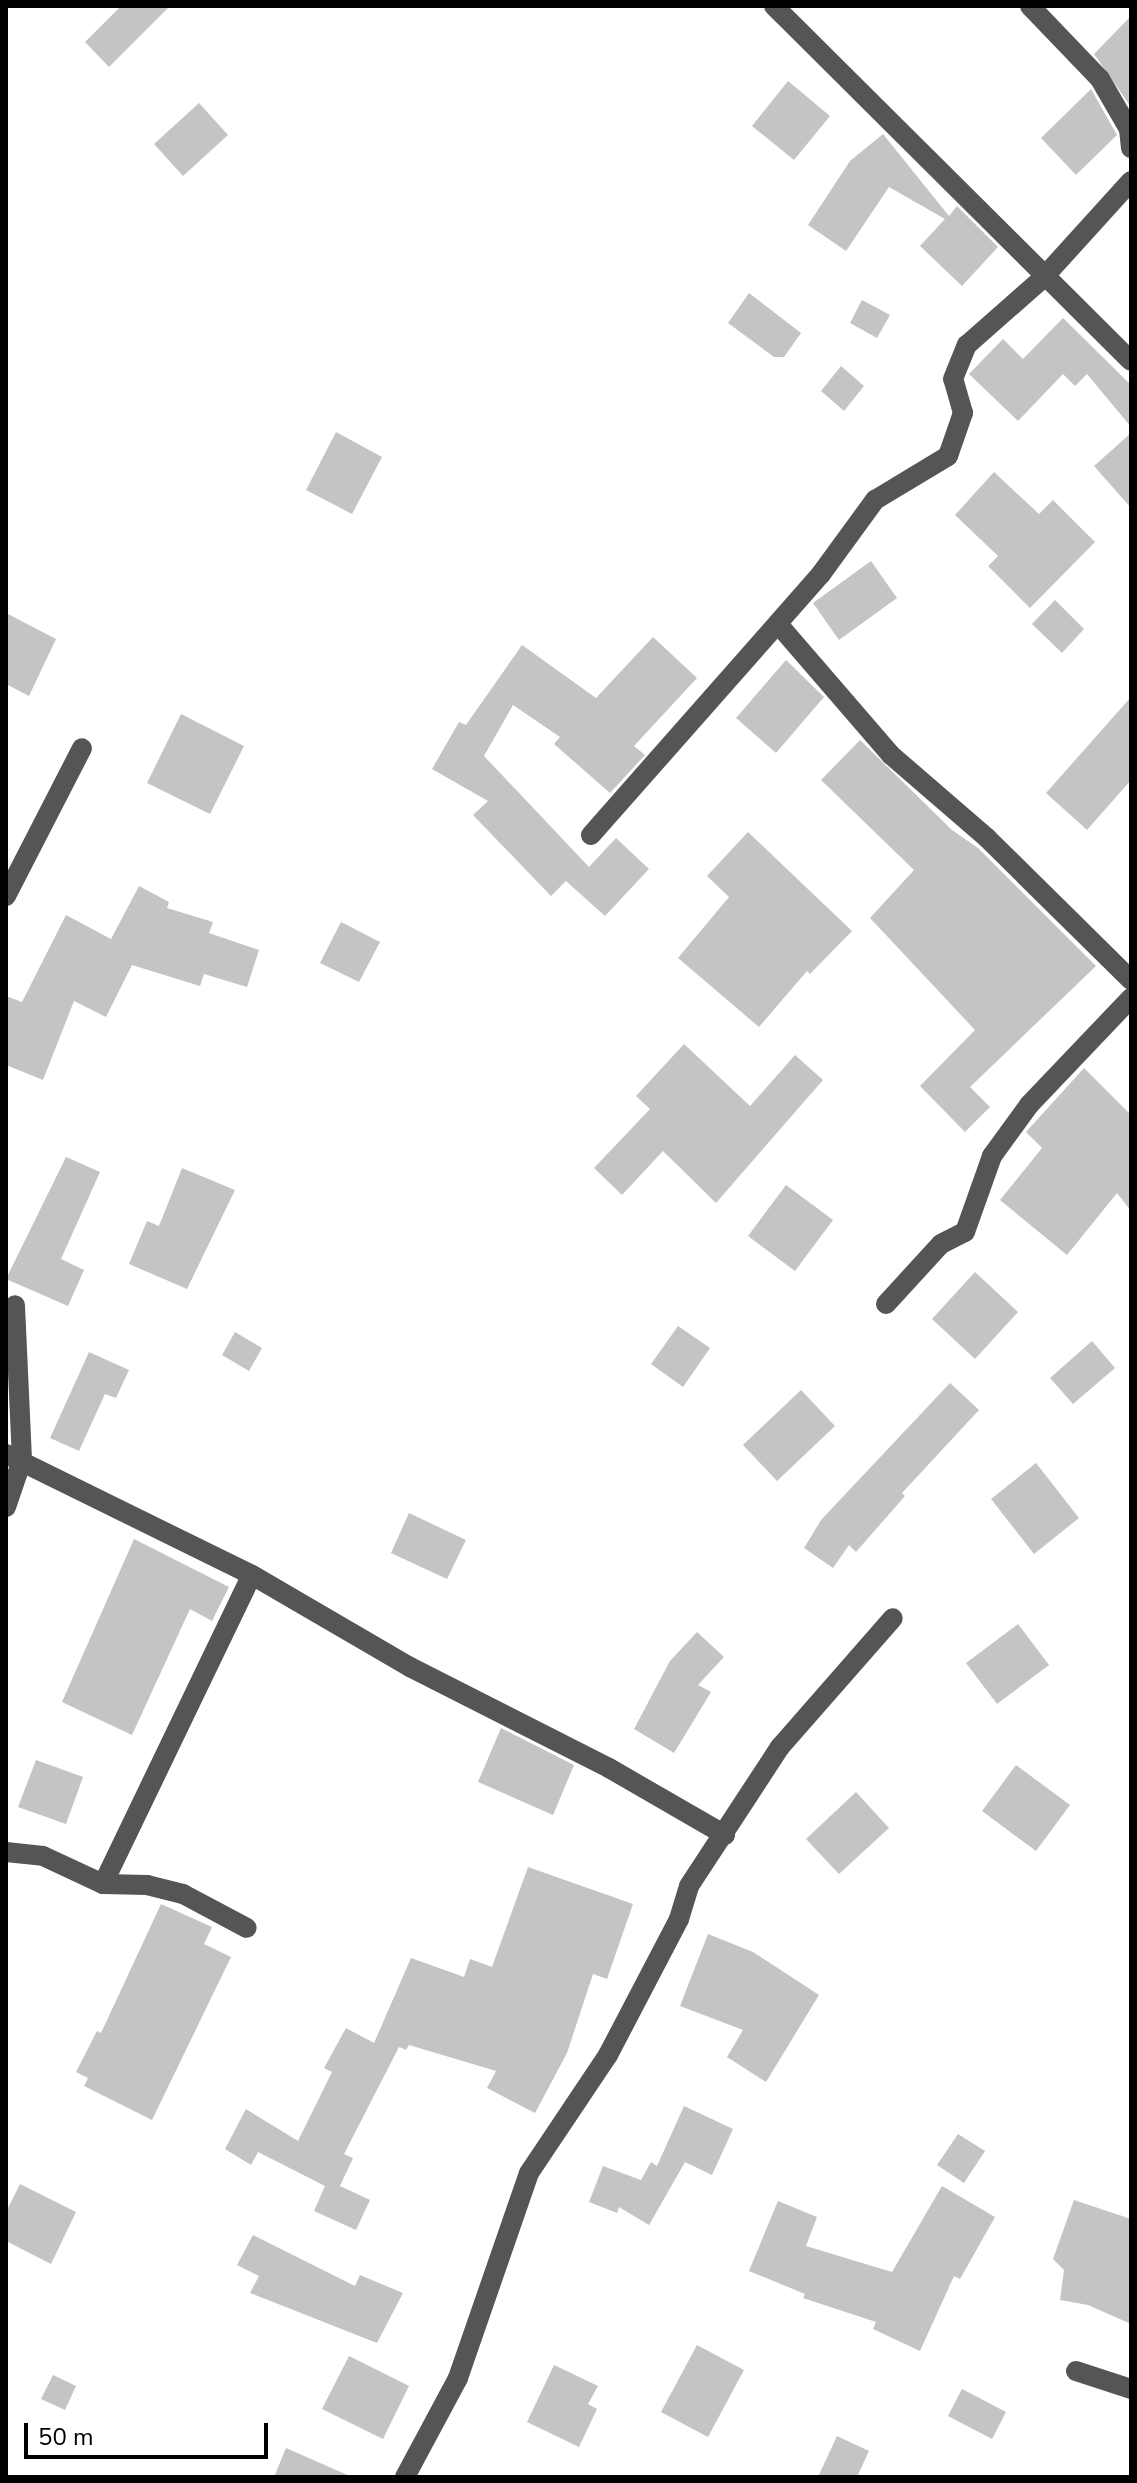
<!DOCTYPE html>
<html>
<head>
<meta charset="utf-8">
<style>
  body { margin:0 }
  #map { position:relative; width:1137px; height:2483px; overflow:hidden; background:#fff; font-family:"Nunito Sans",sans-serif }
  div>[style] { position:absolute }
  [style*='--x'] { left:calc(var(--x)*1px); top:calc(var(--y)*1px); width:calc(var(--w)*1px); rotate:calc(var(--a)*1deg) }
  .building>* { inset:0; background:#c4c4c4 }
  .minor>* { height:20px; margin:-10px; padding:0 10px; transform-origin:10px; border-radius:10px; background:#555 }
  span { translate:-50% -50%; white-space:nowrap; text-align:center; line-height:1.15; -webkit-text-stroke:6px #fff; paint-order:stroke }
  .frame { position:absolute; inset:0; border:8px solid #000; pointer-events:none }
  .scale { position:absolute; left:24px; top:2423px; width:244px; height:36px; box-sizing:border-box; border:4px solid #000; border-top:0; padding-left:10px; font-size:24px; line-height:28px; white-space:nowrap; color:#000; -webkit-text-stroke:6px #fff; paint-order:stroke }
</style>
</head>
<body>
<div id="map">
  <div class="building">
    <i style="clip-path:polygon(121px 6px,170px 6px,109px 67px,85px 42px)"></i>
    <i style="clip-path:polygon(1131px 16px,1131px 107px,1094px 54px)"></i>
    <i style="clip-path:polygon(788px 81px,830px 116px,794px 160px,752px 126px)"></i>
    <i style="clip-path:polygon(1091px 89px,1117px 135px,1076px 175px,1041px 138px)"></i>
    <i style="clip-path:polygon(199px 103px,228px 135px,183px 176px,154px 144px)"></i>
    <i style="clip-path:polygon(883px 134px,949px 216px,957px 206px,998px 247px,962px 286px,920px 246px,945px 219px,889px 187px,846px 251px,808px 225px,850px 161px)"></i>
    <i style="clip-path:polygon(749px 293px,801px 333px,784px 357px,774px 357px,728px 323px)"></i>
    <i style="clip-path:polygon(862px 300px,890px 315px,877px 338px,850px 323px)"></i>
    <i style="clip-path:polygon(1063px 318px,1131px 385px,1131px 427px,1087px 374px,1075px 386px,1063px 374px,1018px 421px,969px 374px,1003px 339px,1023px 359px)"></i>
    <i style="clip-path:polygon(841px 366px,864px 386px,844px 411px,821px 391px)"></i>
    <i style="clip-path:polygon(336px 432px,382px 457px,352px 514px,306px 490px)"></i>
    <i style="clip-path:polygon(1131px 433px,1131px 508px,1094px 466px)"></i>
    <i style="clip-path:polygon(994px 472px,1039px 514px,1053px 500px,1095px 542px,1030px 608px,988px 566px,998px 556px,955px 515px)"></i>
    <i style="clip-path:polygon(871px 561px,897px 598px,839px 640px,813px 603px)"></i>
    <i style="clip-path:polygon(1055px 600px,1084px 629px,1062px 653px,1032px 624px)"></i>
    <i style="clip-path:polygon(6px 613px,56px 639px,29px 696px,6px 684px)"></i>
    <i style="clip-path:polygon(653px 637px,697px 678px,634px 746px,645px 755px,610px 793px,554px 744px,560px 737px,513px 705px,484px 756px,589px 867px,616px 838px,649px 869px,605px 916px,566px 881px,551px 896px,473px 815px,488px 801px,432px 769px,459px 722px,466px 725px,522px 645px,596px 698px)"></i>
    <i style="clip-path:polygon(786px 660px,824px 697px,776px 753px,736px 718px)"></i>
    <i style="clip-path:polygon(1131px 697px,1131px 780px,1087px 830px,1046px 793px)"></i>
    <i style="clip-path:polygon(181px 714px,244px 746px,210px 814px,147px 783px)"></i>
    <i style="clip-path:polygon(860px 740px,952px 830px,978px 848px,1096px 966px,970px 1087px,990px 1107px,965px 1132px,920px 1086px,975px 1030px,870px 918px,914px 870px,821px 780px)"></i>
    <i style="clip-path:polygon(748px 832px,852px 931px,810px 974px,807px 971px,759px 1027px,678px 958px,729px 897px,707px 876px)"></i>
    <i style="clip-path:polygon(139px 886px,169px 902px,167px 908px,213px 922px,209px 933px,259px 950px,247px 987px,204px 974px,200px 986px,132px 965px,106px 1017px,74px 1001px,43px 1080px,6px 1065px,6px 996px,22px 1002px,66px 915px,111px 939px)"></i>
    <i style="clip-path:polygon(341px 922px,380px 942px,359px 982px,320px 963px)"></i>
    <i style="clip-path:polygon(684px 1044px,750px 1106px,795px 1055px,823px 1080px,716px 1203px,663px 1151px,622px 1195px,594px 1168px,650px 1109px,636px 1096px)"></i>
    <i style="clip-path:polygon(1084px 1068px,1131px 1115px,1131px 1211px,1117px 1193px,1067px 1255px,1000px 1200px,1042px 1148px,1026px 1132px)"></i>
    <i style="clip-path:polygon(66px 1157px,100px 1172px,61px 1259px,84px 1270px,68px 1306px,6px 1279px)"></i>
    <i style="clip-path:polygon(182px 1168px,235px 1190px,187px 1289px,129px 1264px,147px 1221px,159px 1226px)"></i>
    <i style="clip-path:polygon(786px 1185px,833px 1220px,795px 1271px,748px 1236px)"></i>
    <i style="clip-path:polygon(975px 1272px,1018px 1312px,975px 1359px,932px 1319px)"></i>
    <i style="clip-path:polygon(678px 1326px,710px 1348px,683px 1387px,651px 1364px)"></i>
    <i style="clip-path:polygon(235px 1332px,262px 1348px,249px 1371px,222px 1355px)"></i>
    <i style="clip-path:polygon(1092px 1341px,1115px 1368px,1073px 1404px,1050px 1378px)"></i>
    <i style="clip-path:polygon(89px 1352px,129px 1370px,116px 1398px,105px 1394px,79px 1451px,50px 1438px)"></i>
    <i style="clip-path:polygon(950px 1383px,979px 1410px,902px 1493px,905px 1496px,856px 1552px,849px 1545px,833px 1568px,804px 1548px,821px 1520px)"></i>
    <i style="clip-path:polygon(801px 1390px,835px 1426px,777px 1481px,743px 1445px)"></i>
    <i style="clip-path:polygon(1036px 1463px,1079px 1518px,1034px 1554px,991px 1499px)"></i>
    <i style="clip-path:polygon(409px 1513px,466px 1540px,447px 1579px,391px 1553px)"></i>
    <i style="clip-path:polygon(134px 1539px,229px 1587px,212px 1621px,190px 1609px,132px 1735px,62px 1702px)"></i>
    <i style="clip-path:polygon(1018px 1624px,1049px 1665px,997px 1704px,966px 1663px)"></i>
    <i style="clip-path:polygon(697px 1632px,724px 1657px,698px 1685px,711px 1692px,674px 1753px,634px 1729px,670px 1661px)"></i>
    <i style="clip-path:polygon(501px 1728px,574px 1765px,553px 1815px,478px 1782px)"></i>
    <i style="clip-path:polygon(36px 1760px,83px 1777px,66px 1824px,18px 1807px)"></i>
    <i style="clip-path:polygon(1016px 1765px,1070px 1805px,1036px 1851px,982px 1811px)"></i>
    <i style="clip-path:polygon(856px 1792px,889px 1828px,839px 1874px,806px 1839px)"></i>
    <i style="clip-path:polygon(528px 1867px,633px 1904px,607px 1979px,593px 1974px,567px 2053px,535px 2113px,487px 2088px,496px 2071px,409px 2045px,406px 2050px,399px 2047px,344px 2154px,353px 2158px,340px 2186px,370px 2200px,356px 2230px,314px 2211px,325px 2186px,258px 2152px,251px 2165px,225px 2149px,246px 2109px,298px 2141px,332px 2072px,324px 2068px,346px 2028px,374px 2043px,411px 1958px,464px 1977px,470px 1959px,492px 1967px)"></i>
    <i style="clip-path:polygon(161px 1904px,212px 1927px,204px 1944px,231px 1957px,152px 2120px,84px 2086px,88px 2078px,76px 2072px,97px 2031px,101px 2033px)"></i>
    <i style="clip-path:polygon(708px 1934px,753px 1952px,819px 1995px,766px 2082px,727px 2057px,743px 2030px,680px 2006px)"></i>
    <i style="clip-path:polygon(684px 2106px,733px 2129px,712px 2175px,685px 2162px,649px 2225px,619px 2207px,617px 2213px,589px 2202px,603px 2166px,641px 2180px,651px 2162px,657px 2166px)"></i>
    <i style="clip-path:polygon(958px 2134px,985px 2151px,964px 2183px,937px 2165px)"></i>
    <i style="clip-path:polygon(20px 2184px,76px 2212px,51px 2264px,6px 2241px,6px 2212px)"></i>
    <i style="clip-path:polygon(942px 2186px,995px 2217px,960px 2279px,954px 2276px,920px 2351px,873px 2329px,876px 2322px,803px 2298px,805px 2294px,749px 2271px,778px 2201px,817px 2217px,806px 2246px,892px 2272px)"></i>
    <i style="clip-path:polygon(1074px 2200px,1131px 2219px,1131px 2324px,1088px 2305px,1060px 2300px,1064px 2270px,1053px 2259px)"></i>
    <i style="clip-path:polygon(253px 2235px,355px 2286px,360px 2275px,403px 2293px,377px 2343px,250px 2293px,259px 2276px,237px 2265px)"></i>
    <i style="clip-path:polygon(697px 2345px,744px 2370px,708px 2437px,661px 2412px)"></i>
    <i style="clip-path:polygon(349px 2356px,409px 2386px,383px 2439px,322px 2409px)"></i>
    <i style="clip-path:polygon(554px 2365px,598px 2386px,588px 2404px,597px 2409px,579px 2447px,527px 2422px)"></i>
    <i style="clip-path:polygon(53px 2375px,76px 2386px,65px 2410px,41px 2399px)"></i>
    <i style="clip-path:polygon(962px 2389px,1006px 2412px,992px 2439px,948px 2416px)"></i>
    <i style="clip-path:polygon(837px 2436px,869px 2451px,857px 2477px,818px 2477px)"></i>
    <i style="clip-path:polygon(286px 2448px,352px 2477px,274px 2477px)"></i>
  </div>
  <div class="minor">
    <i style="--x:774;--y:6;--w:503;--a:44.84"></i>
    <i style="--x:1030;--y:6;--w:101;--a:46.2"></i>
    <i style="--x:1100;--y:79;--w:58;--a:59.9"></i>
    <i style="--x:1129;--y:129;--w:19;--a:84"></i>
    <i style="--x:778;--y:624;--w:173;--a:49.2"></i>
    <i style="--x:891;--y:755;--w:127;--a:40.8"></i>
    <i style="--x:987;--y:838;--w:202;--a:44.6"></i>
    <i style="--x:591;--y:835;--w:348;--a:-48.6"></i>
    <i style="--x:821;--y:574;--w:92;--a:-53.9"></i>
    <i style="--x:875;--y:500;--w:85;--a:-31.1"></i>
    <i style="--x:948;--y:456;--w:46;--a:-70.8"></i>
    <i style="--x:963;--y:413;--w:35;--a:-106"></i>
    <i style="--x:953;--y:379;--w:37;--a:-68"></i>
    <i style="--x:967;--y:345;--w:101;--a:-41.4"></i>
    <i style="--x:1043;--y:278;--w:131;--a:-47.8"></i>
    <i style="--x:6;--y:896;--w:166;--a:-62.8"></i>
    <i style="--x:886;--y:1304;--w:81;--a:-47.5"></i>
    <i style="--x:941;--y:1244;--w:27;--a:-27"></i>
    <i style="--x:965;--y:1232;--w:81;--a:-70.4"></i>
    <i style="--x:992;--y:1156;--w:63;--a:-54"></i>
    <i style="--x:1029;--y:1105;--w:148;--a:-46.4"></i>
    <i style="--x:6;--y:1454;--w:274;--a:26.2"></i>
    <i style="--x:252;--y:1575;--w:183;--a:30.2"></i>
    <i style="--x:410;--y:1667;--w:223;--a:26.9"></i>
    <i style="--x:609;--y:1768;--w:134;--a:30"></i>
    <i style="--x:6;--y:1507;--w:50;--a:-71.2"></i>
    <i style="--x:22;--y:1460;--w:155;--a:-92.6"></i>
    <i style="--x:6;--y:1852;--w:37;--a:6"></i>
    <i style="--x:43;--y:1856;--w:66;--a:25"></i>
    <i style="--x:103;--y:1884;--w:44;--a:1.3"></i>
    <i style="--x:147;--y:1885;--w:37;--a:14"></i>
    <i style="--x:183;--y:1894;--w:72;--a:28"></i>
    <i style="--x:103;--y:1884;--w:343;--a:-64.3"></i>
    <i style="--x:1076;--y:2371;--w:58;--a:18.1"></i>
    <i style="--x:405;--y:2477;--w:112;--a:-61.8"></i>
    <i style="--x:458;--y:2378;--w:217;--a:-70.9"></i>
    <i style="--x:529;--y:2173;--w:142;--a:-56.2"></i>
    <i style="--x:608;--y:2055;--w:153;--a:-62.4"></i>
    <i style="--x:679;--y:1919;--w:34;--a:-73"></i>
    <i style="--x:689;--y:1886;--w:166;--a:-56.8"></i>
    <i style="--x:780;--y:1747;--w:171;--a:-48.8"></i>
  </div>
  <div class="frame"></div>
  <div class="scale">50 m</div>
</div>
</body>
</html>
